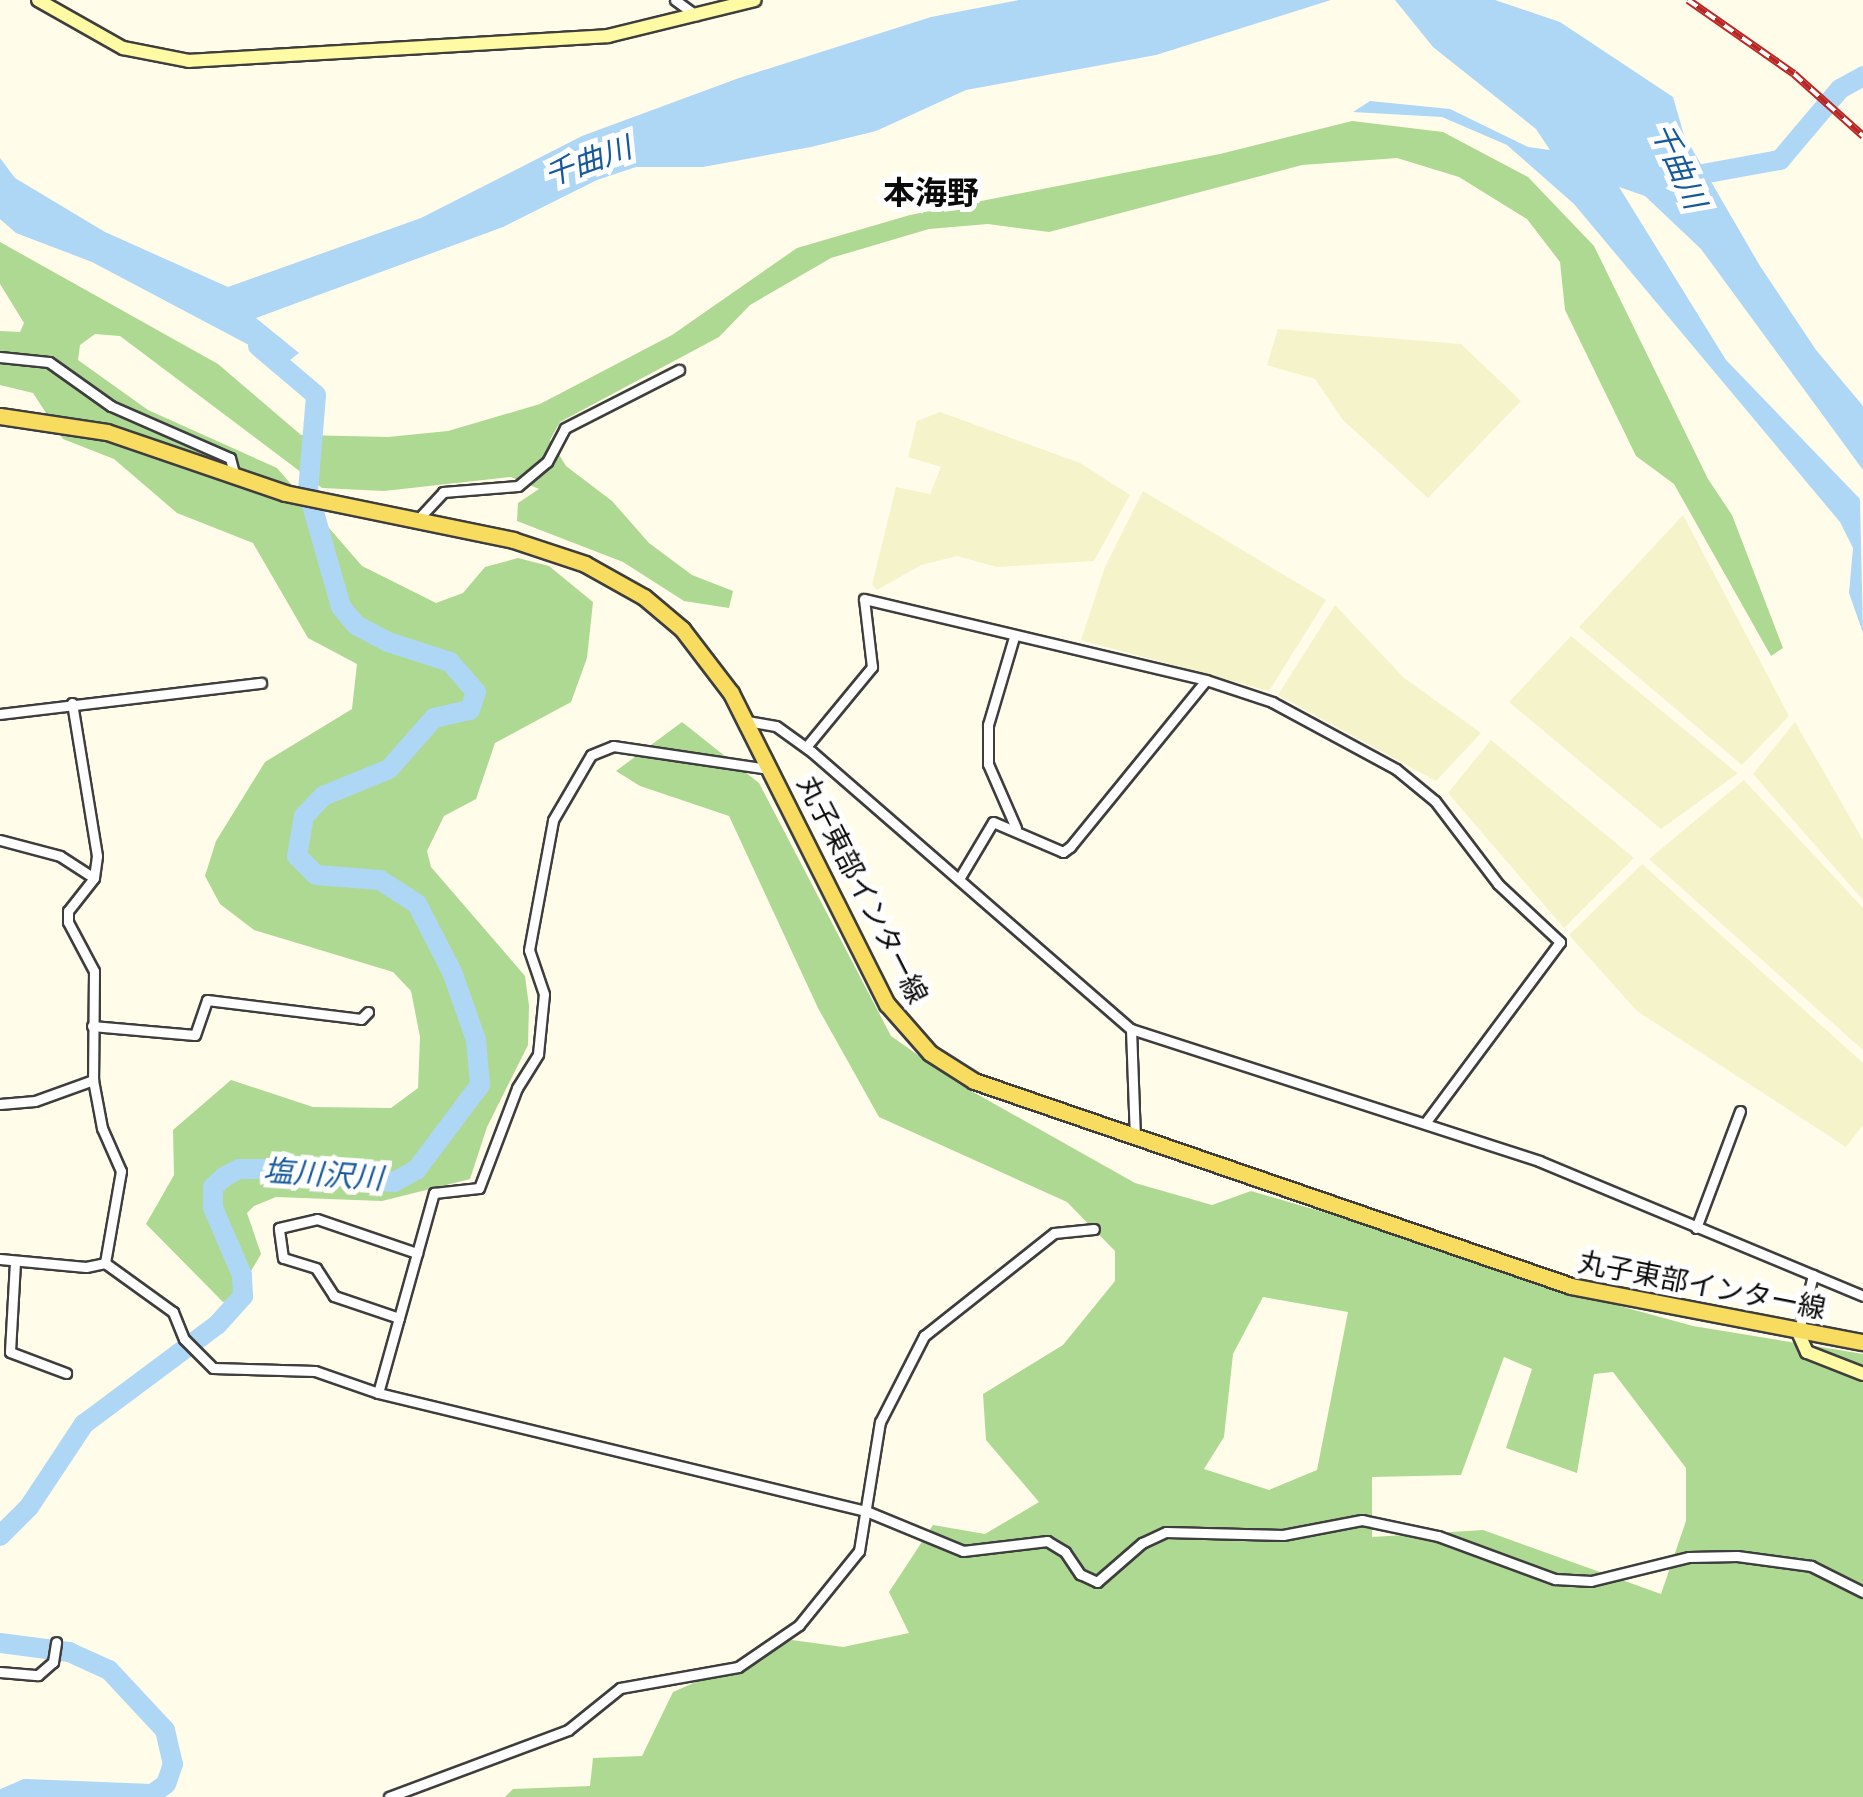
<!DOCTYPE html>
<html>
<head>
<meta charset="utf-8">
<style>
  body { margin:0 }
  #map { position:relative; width:1863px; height:1797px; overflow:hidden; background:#fffce9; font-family:"Times New Roman","Noto Sans JP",serif }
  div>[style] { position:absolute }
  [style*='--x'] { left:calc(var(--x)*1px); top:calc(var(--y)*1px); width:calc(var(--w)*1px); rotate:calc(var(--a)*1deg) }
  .farmland>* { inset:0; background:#f4f3ca }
  .forest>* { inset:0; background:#aed993 }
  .water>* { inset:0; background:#aed7f6 }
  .river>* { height:20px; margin:-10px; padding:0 10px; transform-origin:10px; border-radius:10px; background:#aed7f6 }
  .roads { filter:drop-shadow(2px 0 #3e3e3e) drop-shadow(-2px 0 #3e3e3e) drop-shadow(0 2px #3e3e3e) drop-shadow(0 -2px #3e3e3e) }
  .street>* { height:9px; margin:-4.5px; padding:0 4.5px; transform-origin:4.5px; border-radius:4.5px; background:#fff }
  .secondary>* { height:12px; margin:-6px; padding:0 6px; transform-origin:6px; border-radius:6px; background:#fffaa4 }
  .primary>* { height:15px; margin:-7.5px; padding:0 7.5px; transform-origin:7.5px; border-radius:7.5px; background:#f8dc5f }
  .rail>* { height:8px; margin-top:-4px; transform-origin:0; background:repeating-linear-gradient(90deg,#fff 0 11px,#b92624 0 22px); box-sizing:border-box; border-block:2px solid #b92624 }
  span { translate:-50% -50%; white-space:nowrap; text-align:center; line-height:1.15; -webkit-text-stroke:10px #fff; paint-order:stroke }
  .street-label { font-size:28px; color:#0b0b0b }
  .water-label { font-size:30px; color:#16599b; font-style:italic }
  .quarter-label { font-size:32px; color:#0b0b0b; font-weight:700 }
</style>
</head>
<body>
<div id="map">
  <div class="farmland">
    <i style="clip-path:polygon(1278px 329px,1461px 344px,1521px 401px,1428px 498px,1343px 420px,1315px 379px,1267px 365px)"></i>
    <i style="clip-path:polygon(940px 412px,1080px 463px,1130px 495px,1094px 561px,997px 567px,957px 556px,921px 565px,877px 590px,872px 585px,896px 487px,930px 494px,941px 467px,908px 457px,917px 421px)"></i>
    <i style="clip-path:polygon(1143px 491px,1326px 600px,1269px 691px,1081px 640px,1105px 567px)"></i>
    <i style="clip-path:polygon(1683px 515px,1789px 716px,1742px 765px,1579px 627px)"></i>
    <i style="clip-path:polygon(1335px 605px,1404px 678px,1481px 733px,1436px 781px,1278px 695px)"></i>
    <i style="clip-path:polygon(1571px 636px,1737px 773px,1737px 774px,1661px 829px,1509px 702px)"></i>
    <i style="clip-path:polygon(1795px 722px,1863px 840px,1863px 900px,1753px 774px)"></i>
    <i style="clip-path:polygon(1491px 740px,1634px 858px,1564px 928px,1448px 793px)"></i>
    <i style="clip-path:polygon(1744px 780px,1863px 908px,1863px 1050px,1649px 859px)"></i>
    <i style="clip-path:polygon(1642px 864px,1863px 1063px,1863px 1125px,1846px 1147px,1637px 1011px,1569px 935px)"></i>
  </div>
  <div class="forest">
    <i style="clip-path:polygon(1352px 121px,1443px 132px,1528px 177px,1594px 246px,1708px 479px,1732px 515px,1783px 648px,1771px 656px,1674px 484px,1636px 456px,1565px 310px,1560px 262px,1527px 219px,1459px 177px,1397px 158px,1302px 165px,1049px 232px,988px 224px,929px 229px,831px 258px,750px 305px,719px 337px,560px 422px,550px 440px,566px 466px,612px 501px,649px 543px,692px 575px,733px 591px,729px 608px,684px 601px,623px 562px,517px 521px,518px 503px,539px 489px,511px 477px,384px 491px,322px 488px,120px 336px,95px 334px,80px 345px,78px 360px,148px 410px,277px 468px,362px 566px,436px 603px,463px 593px,485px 567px,518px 558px,549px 566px,593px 602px,587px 658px,571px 702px,495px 743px,476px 799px,444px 816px,427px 851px,431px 867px,525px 976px,529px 1006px,528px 1045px,487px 1127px,470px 1179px,382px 1201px,276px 1197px,254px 1206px,247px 1213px,261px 1254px,234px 1300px,223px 1302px,146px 1224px,174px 1175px,173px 1130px,231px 1080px,313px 1107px,391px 1108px,418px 1088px,420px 1037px,411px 991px,393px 972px,254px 930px,220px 904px,205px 876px,216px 841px,265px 762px,352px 709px,357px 664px,308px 638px,253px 543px,177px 513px,114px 459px,63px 439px,33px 393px,0 385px,0 331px,20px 332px,24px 323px,0 284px,0 242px,218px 364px,301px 435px,388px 437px,448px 431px,540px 404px,672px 335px,797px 248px,910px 215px,1220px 154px)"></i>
    <i style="clip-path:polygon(evenodd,682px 722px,759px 783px,891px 1036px,959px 1084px,1135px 1183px,1212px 1205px,1251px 1191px,1429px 1243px,1532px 1282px,1693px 1326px,1863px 1354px,1863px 1797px,505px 1797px,513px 1789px,590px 1786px,593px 1758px,642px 1756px,673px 1692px,792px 1640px,843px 1647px,909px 1633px,889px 1592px,933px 1525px,985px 1534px,1039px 1502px,986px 1440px,983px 1394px,1063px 1345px,1115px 1281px,1115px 1251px,1067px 1202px,879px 1117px,818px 1008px,729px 816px,640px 786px,616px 771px,682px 722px,1263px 1297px,1348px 1312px,1317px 1470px,1269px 1490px,1204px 1469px,1224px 1437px,1233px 1354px,1263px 1297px,682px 722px,1504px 1357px,1532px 1369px,1506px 1448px,1577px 1473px,1594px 1374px,1613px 1372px,1686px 1468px,1686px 1521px,1661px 1594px,1483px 1530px,1372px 1537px,1372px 1477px,1461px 1475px,1504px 1357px)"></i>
  </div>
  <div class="water">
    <i style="clip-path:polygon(1019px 0,1331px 0,1156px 55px,966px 90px,876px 131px,811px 147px,703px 167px,636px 167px,597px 180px,503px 227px,256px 318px,299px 353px,285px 364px,92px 262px,16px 233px,0 219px,0 158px,15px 178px,105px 232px,228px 287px,421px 218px,582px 136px,739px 78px,931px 17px)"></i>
    <i style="clip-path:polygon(1395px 0,1495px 0,1560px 22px,1673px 97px,1684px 135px,1760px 266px,1816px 350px,1863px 406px,1863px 470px,1701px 249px,1645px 196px,1619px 187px,1726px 360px,1860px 499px,1863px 633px,1849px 593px,1853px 548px,1840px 522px,1574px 204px,1507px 145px,1442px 117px,1353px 112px,1370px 101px,1450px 109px,1528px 147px,1550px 150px,1536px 129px,1433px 47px)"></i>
  </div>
  <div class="river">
    <i style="--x:1686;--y:177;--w:96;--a:-10.3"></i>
    <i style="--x:1780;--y:160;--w:93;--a:-49.8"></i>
    <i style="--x:1840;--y:89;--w:26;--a:-29"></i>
    <i style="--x:0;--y:1536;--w:41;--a:-45"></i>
    <i style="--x:29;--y:1507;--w:100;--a:-56.5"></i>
    <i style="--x:84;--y:1424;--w:166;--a:-36.7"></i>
    <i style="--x:217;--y:1325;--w:39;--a:-48"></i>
    <i style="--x:243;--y:1296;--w:21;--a:-93"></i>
    <i style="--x:242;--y:1275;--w:73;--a:-113.4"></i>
    <i style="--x:213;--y:1208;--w:21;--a:-90"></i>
    <i style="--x:213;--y:1187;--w:15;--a:-42"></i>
    <i style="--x:224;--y:1177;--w:17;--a:-28"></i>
    <i style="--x:239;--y:1169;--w:32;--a:0"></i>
    <i style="--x:271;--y:1169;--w:124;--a:6"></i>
    <i style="--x:394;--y:1182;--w:26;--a:-29"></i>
    <i style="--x:417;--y:1169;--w:105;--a:-53.1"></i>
    <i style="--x:480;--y:1085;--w:45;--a:-95.1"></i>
    <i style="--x:476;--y:1040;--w:72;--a:-109.4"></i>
    <i style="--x:452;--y:972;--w:76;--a:-117.2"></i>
    <i style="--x:417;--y:904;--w:44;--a:-147"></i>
    <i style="--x:380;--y:880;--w:64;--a:-175.5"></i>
    <i style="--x:316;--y:875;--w:27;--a:-135"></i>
    <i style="--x:297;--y:856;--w:41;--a:-80.1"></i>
    <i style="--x:304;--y:816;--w:28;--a:-46"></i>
    <i style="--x:323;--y:796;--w:71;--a:-22.2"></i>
    <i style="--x:389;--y:769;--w:68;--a:-48.6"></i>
    <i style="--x:434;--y:718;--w:37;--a:-13"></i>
    <i style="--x:470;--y:710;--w:19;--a:-72"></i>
    <i style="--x:476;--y:692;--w:40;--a:-131"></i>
    <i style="--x:450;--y:662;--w:65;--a:-162.1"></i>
    <i style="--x:388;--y:642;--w:36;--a:-152"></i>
    <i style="--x:356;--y:625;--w:23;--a:-130"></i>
    <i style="--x:341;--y:607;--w:121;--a:-105.9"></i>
    <i style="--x:308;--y:491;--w:96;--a:-85.2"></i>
    <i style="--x:316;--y:395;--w:76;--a:-139.8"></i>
    <i style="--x:0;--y:1643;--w:70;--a:7.4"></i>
    <i style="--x:69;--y:1652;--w:44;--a:24.2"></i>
    <i style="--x:109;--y:1670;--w:82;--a:47"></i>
    <i style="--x:165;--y:1730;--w:35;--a:77"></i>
    <i style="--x:173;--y:1764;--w:21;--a:109"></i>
    <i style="--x:166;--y:1784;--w:17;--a:144"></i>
    <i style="--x:152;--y:1794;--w:126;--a:-177.7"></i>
    <i style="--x:26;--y:1789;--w:21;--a:157"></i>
  </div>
  <div class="roads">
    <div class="street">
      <i style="--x:675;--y:0;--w:26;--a:36"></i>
      <i style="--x:0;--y:357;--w:49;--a:5.8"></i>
      <i style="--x:49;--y:362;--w:76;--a:35.4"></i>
      <i style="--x:111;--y:406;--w:130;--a:23.6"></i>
      <i style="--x:230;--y:458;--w:20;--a:75"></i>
      <i style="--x:420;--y:517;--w:34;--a:-47"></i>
      <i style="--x:443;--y:492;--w:75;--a:-4.6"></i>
      <i style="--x:518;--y:486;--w:38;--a:-40"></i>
      <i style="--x:547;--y:462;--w:38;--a:-62"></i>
      <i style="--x:565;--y:428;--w:128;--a:-27"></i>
      <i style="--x:1014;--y:637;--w:92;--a:106.5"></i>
      <i style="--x:988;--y:725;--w:39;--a:90"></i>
      <i style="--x:988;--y:764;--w:70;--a:66.4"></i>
      <i style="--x:72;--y:703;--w:155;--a:80.7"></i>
      <i style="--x:97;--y:856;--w:22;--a:98"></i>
      <i style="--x:94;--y:878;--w:42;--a:128.2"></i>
      <i style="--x:68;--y:911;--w:11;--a:90"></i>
      <i style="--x:68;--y:922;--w:55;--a:62"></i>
      <i style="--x:94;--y:971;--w:109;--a:90.5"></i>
      <i style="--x:93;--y:1080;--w:49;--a:79.4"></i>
      <i style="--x:102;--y:1128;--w:47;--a:66.2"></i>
      <i style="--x:121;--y:1171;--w:93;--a:99.9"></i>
      <i style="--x:0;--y:714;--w:263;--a:-6.8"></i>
      <i style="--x:747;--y:721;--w:29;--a:10"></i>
      <i style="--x:776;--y:726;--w:44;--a:35.8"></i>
      <i style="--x:812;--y:752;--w:422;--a:41"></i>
      <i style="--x:1131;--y:1029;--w:429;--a:17.9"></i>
      <i style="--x:1539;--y:1161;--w:351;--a:22.6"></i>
      <i style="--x:806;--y:747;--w:104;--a:-50.5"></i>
      <i style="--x:872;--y:667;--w:68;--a:-96.7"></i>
      <i style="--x:864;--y:599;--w:351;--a:13.3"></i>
      <i style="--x:0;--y:840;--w:62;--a:14.9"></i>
      <i style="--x:60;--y:856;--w:40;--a:32.9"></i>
      <i style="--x:959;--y:879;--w:66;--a:-59.2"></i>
      <i style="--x:993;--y:822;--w:76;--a:23.2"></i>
      <i style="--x:1063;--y:852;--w:9;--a:-36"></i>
      <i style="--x:1070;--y:847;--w:215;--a:-50.8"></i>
      <i style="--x:1206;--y:680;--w:70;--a:18.4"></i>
      <i style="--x:1272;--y:702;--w:141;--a:28.4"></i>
      <i style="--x:1396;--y:769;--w:50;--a:39.4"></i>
      <i style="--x:1435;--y:801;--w:104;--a:52.8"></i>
      <i style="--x:1498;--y:884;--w:85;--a:43.1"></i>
      <i style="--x:1560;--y:942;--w:224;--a:126.7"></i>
      <i style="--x:92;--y:1026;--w:103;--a:5"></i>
      <i style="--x:195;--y:1035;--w:37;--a:-71"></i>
      <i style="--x:207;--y:1000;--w:155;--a:7"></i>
      <i style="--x:361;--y:1019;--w:10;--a:-45"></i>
      <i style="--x:1131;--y:1029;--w:109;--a:87.9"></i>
      <i style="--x:0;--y:1104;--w:35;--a:-5"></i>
      <i style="--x:35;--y:1101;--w:62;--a:-19.9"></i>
      <i style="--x:1696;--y:1228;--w:125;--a:-69.4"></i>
      <i style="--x:0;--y:1259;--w:86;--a:5.3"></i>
      <i style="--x:86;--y:1267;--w:19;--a:-12"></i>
      <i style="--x:105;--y:1263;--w:84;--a:35.8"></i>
      <i style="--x:173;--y:1312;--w:29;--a:68"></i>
      <i style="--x:184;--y:1339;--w:41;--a:45"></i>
      <i style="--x:213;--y:1368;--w:102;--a:1.7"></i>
      <i style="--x:315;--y:1371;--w:67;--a:19.2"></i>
      <i style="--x:378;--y:1393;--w:502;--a:13.59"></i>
      <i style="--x:866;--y:1511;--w:105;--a:22.4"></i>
      <i style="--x:963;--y:1551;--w:85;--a:-6.8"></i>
      <i style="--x:1047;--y:1541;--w:21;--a:31"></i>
      <i style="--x:1065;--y:1552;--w:27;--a:56"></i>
      <i style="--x:1080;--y:1574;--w:19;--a:25"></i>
      <i style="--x:1097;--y:1582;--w:60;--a:-40.9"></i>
      <i style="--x:1142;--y:1543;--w:26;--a:-25"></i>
      <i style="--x:1166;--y:1532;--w:117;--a:1.5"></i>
      <i style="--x:1283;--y:1535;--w:80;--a:-10.8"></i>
      <i style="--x:1362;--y:1520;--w:78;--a:11.9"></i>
      <i style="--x:1438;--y:1536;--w:125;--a:20.2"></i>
      <i style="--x:1555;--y:1579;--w:36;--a:3"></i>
      <i style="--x:1591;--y:1581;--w:101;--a:-13.8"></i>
      <i style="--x:1689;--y:1557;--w:48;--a:-1.2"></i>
      <i style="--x:1737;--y:1556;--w:75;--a:7.7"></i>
      <i style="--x:1811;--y:1566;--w:58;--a:26.6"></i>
      <i style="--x:15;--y:1262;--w:90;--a:93.2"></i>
      <i style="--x:10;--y:1352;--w:60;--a:20.6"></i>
      <i style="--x:399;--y:1318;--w:69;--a:-161.3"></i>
      <i style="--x:334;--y:1296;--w:33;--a:-123"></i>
      <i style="--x:316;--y:1268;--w:34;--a:-163"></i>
      <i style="--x:283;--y:1258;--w:30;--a:-98"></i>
      <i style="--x:279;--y:1228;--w:39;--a:-13"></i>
      <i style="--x:317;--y:1219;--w:106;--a:18.8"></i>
      <i style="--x:1799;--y:1330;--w:57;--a:-75.7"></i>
      <i style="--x:378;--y:1393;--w:208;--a:-74.4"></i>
      <i style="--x:434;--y:1193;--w:45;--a:-6.3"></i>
      <i style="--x:479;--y:1188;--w:107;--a:-69.2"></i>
      <i style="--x:517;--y:1088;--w:40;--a:-58"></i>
      <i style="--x:538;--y:1054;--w:60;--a:-84.3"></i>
      <i style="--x:544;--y:994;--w:46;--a:-108.8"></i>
      <i style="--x:529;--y:950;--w:132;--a:-79.5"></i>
      <i style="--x:553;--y:820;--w:75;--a:-59.7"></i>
      <i style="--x:591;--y:755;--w:24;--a:-22"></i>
      <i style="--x:613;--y:746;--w:158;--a:8.4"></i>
      <i style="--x:0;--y:1672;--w:38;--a:5"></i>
      <i style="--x:38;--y:1675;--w:20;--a:-41"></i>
      <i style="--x:53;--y:1662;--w:20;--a:-81"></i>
      <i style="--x:389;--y:1797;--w:191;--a:-20.5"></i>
      <i style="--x:568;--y:1730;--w:67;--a:-38.9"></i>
      <i style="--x:620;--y:1688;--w:120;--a:-10.1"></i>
      <i style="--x:738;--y:1667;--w:74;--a:-34.5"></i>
      <i style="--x:799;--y:1625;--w:95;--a:-51"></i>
      <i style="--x:859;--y:1551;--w:131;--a:-80.8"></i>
      <i style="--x:880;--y:1422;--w:97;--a:-62.9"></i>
      <i style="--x:924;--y:1336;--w:166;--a:-38.4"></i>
      <i style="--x:1054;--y:1233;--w:40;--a:-5.7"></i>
    </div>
    <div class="secondary">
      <i style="--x:38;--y:0;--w:98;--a:29.5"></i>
      <i style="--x:123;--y:48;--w:67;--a:11.1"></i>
      <i style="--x:189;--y:61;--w:420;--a:-3.4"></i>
      <i style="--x:608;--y:36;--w:151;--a:-13.8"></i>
      <i style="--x:1798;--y:1332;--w:22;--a:66"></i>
      <i style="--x:1807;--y:1352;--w:60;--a:21.4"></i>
    </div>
    <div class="primary">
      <i style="--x:0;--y:416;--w:108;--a:8.5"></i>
      <i style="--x:107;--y:432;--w:188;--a:18.9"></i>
      <i style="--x:285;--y:493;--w:233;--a:11.6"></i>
      <i style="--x:513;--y:540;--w:76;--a:18.4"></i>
      <i style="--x:585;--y:564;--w:68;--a:29.2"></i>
      <i style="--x:644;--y:597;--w:50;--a:40.1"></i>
      <i style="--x:682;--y:629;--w:81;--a:52.6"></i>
      <i style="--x:731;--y:693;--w:348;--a:63.4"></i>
      <i style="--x:887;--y:1004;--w:65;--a:48.7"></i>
      <i style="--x:930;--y:1053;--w:52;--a:32.5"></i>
      <i style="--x:974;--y:1081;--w:631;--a:18.95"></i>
      <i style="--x:1571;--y:1286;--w:297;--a:10.9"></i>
    </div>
  </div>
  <div class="rail">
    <i style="--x:1688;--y:0;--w:129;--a:34.9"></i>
    <i style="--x:1794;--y:74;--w:93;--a:41.9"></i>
  </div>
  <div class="street-label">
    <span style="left:862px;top:890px;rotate:63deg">丸子東部インター線</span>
    <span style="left:1702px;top:1286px;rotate:11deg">丸子東部インター線</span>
  </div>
  <div class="water-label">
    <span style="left:588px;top:162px;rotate:-20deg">千曲川</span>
    <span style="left:1678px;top:166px;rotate:66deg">千曲川</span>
    <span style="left:323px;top:1175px;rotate:4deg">塩川沢川</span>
  </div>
  <div class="quarter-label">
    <span style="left:931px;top:193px">本海野</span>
  </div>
</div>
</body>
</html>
